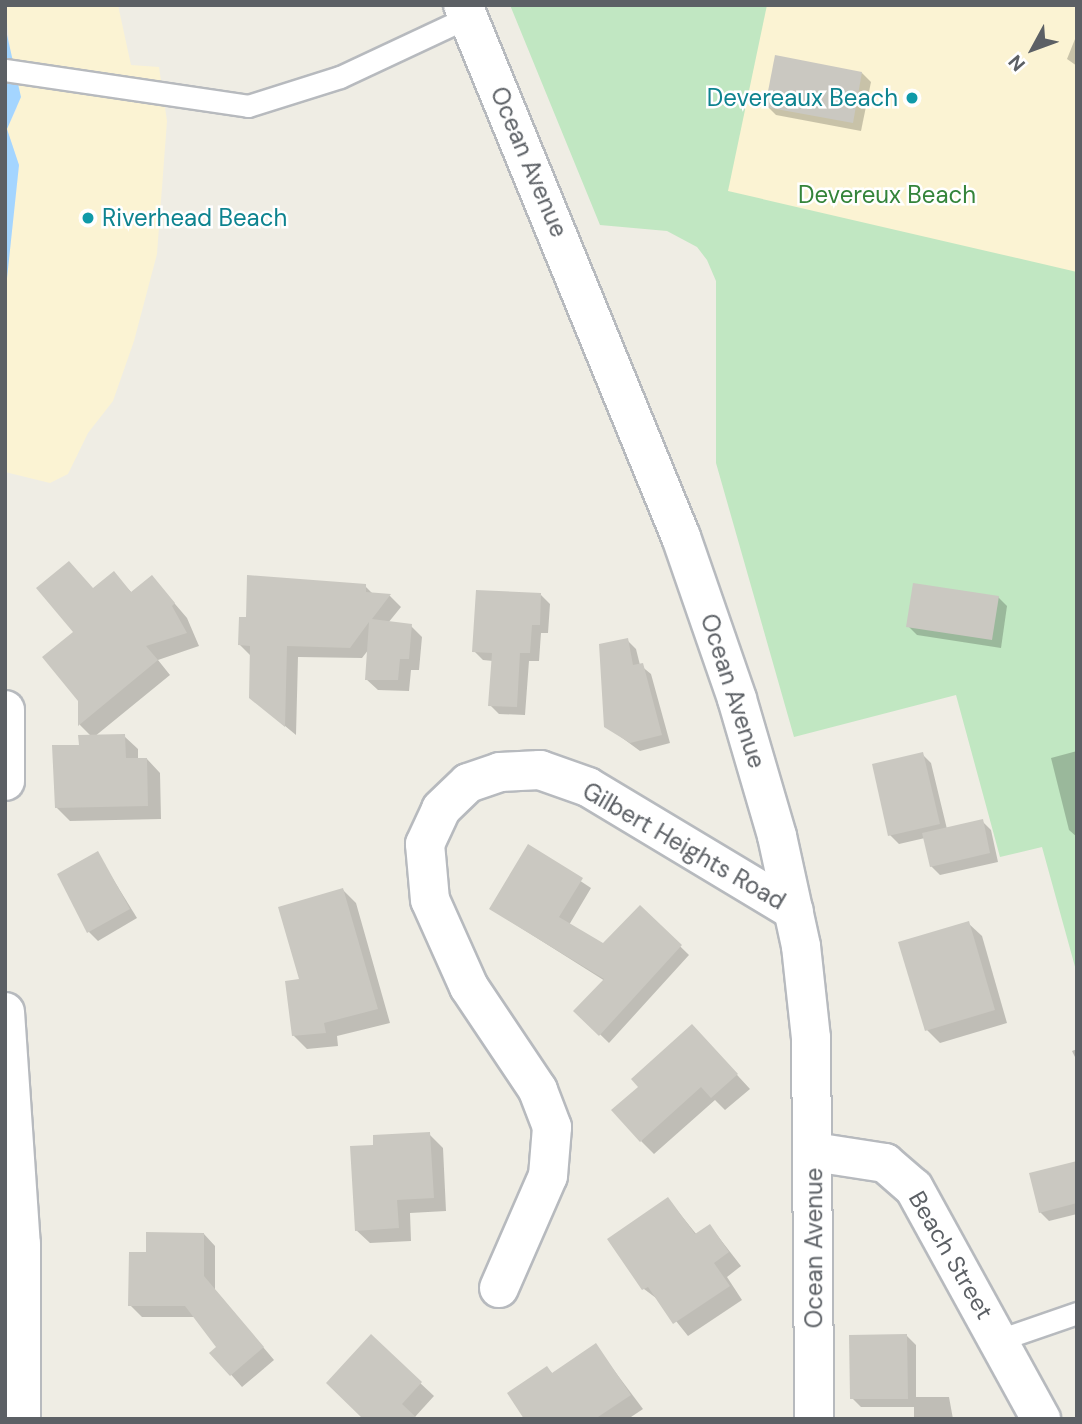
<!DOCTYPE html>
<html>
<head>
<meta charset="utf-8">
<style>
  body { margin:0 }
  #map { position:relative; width:1082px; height:1424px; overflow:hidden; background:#efede4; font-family:"DM Sans",sans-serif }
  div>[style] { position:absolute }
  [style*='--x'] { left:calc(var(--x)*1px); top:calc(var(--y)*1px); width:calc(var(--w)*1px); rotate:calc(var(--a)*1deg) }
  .green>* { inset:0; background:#c1e7c2 }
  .sand>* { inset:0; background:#fbf3d3 }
  .water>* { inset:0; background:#a4d5ff }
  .shadow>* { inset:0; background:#0003 }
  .building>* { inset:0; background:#cac8c1 }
  .roads { filter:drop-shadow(2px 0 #b7babe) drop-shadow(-2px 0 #b7babe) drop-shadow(0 2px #b7babe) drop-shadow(0 -2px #b7babe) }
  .lane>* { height:21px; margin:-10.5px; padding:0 10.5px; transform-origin:10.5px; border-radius:10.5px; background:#fff }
  .street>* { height:38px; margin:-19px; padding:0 19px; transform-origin:19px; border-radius:19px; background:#fff }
  .secondary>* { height:38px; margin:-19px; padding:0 19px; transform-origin:19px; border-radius:19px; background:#fff }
  .dots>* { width:19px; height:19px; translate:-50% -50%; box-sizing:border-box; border:4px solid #fff; border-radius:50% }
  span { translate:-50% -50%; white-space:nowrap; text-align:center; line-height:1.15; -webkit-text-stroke:5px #fff; paint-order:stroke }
  .culture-label { font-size:24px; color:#0d838f }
  .right { translate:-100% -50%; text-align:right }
  .left { translate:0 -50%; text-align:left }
  .street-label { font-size:24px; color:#5c6065 }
  .park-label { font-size:24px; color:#34843a }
  .frame { position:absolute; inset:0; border:7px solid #5c6065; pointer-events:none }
  .north { position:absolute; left:998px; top:14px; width:70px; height:70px; -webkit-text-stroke:5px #fff; paint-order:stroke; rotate:229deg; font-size:19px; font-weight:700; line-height:28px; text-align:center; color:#5c6065 }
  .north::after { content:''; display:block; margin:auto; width:24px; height:32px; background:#5c6065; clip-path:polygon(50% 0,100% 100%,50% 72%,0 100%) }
</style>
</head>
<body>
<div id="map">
  <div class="green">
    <i style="clip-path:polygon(510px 5px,1077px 5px,1077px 974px,1042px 847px,1000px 857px,956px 695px,794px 737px,716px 463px,716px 281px,707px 260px,697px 247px,667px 231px,600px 225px)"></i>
  </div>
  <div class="sand">
    <i style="clip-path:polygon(5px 5px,118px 5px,131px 65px,159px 67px,167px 121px,157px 254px,134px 341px,113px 401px,88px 433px,68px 474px,50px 483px,5px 472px,5px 297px,19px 165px,7px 129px,17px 108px)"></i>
    <i style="clip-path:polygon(767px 5px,1077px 5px,1077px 272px,728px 191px)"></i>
  </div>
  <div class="water">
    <i style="clip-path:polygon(5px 26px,21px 97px,7px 129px,19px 165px,5px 297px)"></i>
  </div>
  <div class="shadow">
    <i style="clip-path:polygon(1077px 34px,1077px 66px,1067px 59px)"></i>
    <i style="clip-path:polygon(862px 73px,871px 82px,861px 131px,776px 115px,767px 106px)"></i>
    <i style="clip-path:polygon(114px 574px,132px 593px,152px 577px,187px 618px,199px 646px,158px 660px,170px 675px,94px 737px,124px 736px,138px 749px,138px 760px,147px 759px,160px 773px,161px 819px,70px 821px,56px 807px,80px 746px,92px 737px,80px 725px,76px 632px,94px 590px)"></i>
    <i style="clip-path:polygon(365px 586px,374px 595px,390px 596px,401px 607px,388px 623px,411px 626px,422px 637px,419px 670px,411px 670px,409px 691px,378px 690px,366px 679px,369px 649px,362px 658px,298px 657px,296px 735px,250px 697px,251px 656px,240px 645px)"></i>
    <i style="clip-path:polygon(541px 595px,550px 604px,548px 633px,541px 633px,539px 661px,529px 661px,525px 715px,499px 714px,490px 705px,493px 661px,483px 660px,474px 651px)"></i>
    <i style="clip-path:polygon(998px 597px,1007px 606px,1001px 648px,917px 635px,908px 626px)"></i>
    <i style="clip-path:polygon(627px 640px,636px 649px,640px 665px,651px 674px,670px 743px,640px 751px,606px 726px)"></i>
    <i style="clip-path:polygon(1077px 751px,1077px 837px,1069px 830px,1051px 758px)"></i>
    <i style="clip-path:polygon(922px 754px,931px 763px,947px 829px,982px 821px,991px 830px,998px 862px,940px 875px,931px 866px,925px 838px,899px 844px,890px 835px)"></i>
    <i style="clip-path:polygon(529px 847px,591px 888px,569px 925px,603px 945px,640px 907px,689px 955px,609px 1043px,576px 1011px,605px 981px,491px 909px)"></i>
    <i style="clip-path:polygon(97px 853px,137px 918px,98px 941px,89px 932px)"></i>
    <i style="clip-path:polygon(343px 890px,356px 903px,390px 1023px,337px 1036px,338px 1046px,307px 1049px,293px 1035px,301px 980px)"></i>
    <i style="clip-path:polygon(968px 923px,982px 936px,1007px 1023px,940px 1043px,927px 1030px)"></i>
    <i style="clip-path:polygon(705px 1040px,750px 1089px,725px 1110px,715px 1100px,654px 1154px,641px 1141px)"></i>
    <i style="clip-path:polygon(1077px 1049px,1077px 1061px,1072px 1051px)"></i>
    <i style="clip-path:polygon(429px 1134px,443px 1148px,446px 1211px,410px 1213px,411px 1241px,370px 1243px,356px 1230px,375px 1146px)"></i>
    <i style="clip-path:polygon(1077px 1166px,1077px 1214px,1049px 1221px,1040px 1212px)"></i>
    <i style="clip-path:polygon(668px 1199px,697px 1235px,710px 1226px,741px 1266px,727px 1277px,742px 1300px,688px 1336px,660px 1301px,644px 1289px,610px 1239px)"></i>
    <i style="clip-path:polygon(204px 1234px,215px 1246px,215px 1290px,274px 1360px,242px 1387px,212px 1353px,218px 1347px,196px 1317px,142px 1317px,130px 1305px,148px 1254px)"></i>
    <i style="clip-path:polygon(907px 1336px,916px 1345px,916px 1397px,949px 1397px,953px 1419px,914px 1419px,914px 1407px,861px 1407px,852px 1398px)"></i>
    <i style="clip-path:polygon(371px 1337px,434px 1396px,414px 1418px,365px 1419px)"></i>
    <i style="clip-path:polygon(595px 1345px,643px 1409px,628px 1419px,527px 1419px,547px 1368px,553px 1374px)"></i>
  </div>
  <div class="building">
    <i style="clip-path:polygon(775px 55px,862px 72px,853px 123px,765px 107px)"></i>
    <i style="clip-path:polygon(69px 561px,93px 588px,114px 571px,131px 592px,152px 575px,175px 603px,172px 606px,187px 633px,146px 646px,158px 660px,78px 726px,78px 701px,42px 657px,73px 632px,36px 588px)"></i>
    <i style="clip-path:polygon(247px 575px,366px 584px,366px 592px,391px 594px,372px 619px,412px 624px,409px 659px,400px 659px,398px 680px,365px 680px,369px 622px,350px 648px,287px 646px,285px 727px,249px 698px,250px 646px,238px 645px,239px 617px,246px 617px)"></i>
    <i style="clip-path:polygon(913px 583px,999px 596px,992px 640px,906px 627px)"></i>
    <i style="clip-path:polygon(476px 590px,541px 593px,540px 625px,532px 625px,530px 653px,520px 653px,517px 707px,488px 706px,492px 653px,472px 652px)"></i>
    <i style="clip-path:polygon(628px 638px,633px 665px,643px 663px,662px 735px,630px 743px,604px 727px,599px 644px)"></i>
    <i style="clip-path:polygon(125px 734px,126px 758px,147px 758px,148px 806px,55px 808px,52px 745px,79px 745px,78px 735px)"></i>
    <i style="clip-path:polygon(923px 752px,940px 824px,888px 836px,872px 764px)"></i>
    <i style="clip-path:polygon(983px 819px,990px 853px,930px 867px,922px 833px)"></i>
    <i style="clip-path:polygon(528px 844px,583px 878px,559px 917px,603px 943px,640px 905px,682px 945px,599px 1036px,573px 1011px,604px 979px,489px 909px)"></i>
    <i style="clip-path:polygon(98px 851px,130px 909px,87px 933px,57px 874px)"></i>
    <i style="clip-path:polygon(343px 888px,378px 1009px,324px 1023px,326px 1033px,292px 1036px,285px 981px,299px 979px,278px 907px)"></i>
    <i style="clip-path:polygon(969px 921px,995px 1010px,925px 1031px,898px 942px)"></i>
    <i style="clip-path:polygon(692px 1024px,738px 1074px,711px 1098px,701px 1087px,640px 1142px,611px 1110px,638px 1087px,631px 1079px)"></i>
    <i style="clip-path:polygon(430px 1132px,434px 1198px,397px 1200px,399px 1228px,355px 1231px,350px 1146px,373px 1145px,373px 1135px)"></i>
    <i style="clip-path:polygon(1077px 1161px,1077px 1203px,1039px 1213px,1029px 1173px)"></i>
    <i style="clip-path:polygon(668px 1197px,695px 1234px,710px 1224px,729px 1252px,714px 1263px,730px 1286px,673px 1324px,648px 1287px,642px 1290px,607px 1239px)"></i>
    <i style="clip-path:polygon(146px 1232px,204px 1233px,204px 1276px,264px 1347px,230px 1376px,209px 1353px,216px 1347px,185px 1306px,128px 1306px,129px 1252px,146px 1252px)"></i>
    <i style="clip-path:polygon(371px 1334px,422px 1382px,402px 1404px,418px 1419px,363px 1419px,326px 1383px)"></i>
    <i style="clip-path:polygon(907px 1334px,908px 1399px,850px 1399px,849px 1335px)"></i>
    <i style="clip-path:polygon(596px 1343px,631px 1395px,595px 1419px,524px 1419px,507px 1393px,547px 1366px,552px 1373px)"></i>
  </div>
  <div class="roads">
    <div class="lane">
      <i style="--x:5;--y:70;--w:246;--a:8.4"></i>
      <i style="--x:248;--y:106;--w:96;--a:-17.5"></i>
      <i style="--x:340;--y:77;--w:141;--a:-25.1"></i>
      <i style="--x:999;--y:1340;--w:83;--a:-19.1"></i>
    </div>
    <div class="street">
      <i style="--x:5;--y:710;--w:71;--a:90"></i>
      <i style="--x:5;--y:1012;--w:233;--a:86.1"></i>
      <i style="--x:21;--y:1244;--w:175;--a:90"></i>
      <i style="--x:499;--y:1288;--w:122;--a:-66.4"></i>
      <i style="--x:548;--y:1176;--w:49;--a:-85.3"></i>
      <i style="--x:552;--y:1127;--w:40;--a:-111"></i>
      <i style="--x:538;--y:1090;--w:124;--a:-123.8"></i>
      <i style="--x:469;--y:987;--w:95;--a:-114.1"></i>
      <i style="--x:430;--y:900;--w:56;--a:-95.1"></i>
      <i style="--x:425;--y:844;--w:38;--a:-65"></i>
      <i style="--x:441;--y:809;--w:37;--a:-44"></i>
      <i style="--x:468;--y:783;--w:34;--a:-19"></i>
      <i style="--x:500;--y:772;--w:40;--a:-2.9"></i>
      <i style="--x:540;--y:770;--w:51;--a:19.5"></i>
      <i style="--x:588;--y:787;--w:240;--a:31"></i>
    </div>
    <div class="secondary">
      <i style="--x:463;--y:5;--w:575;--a:67.72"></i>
      <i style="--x:681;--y:537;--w:171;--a:70.9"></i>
      <i style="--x:737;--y:699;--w:143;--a:73.7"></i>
      <i style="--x:777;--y:836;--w:113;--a:77.7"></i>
      <i style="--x:801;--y:946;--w:93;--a:83.8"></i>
      <i style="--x:811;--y:1038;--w:381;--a:89.5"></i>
      <i style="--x:814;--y:1152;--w:72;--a:8.8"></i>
      <i style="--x:885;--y:1163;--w:38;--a:41"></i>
      <i style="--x:914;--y:1188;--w:264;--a:61.2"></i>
    </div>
  </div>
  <div class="dots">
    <i style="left:912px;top:98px;background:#0f9aa8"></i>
    <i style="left:88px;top:218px;background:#0f9aa8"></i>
  </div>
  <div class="culture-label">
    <span class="right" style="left:898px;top:98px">Devereaux Beach</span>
    <span class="left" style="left:102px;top:218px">Riverhead Beach</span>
  </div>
  <div class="street-label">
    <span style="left:529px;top:162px;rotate:67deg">Ocean Avenue</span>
    <span style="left:733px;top:691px;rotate:72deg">Ocean Avenue</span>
    <span style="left:684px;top:846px;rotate:30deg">Gilbert Heights Road</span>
    <span style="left:814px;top:1248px;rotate:-90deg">Ocean Avenue</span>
    <span style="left:951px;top:1255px;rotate:60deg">Beach Street</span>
  </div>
  <div class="park-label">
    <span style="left:887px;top:195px">Devereux Beach</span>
  </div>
  <div class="frame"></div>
  <div class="north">N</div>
</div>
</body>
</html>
